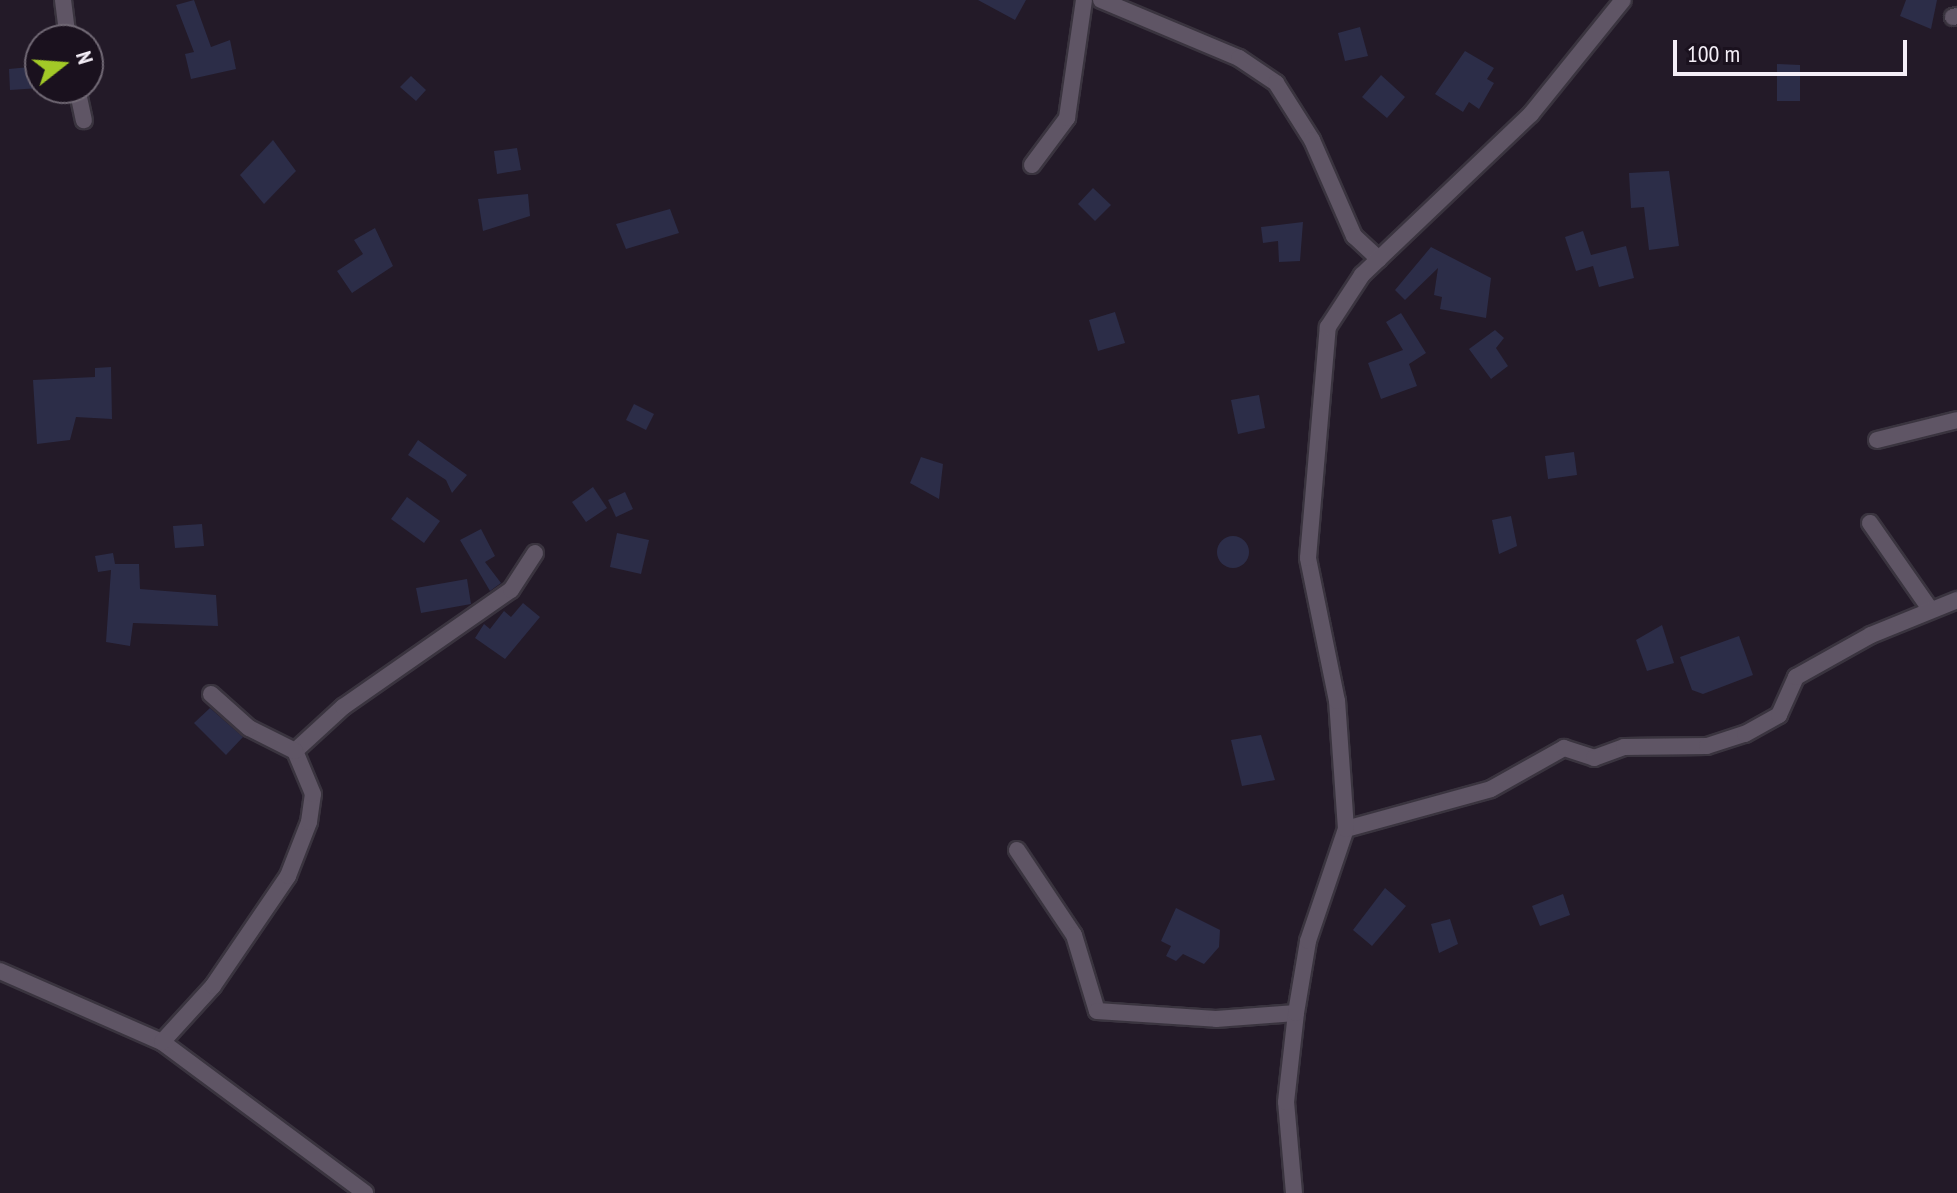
<!DOCTYPE html>
<html>
<head>
<meta charset="utf-8">
<style>
  body { margin:0 }
  #map { position:relative; width:1957px; height:1193px; overflow:hidden; background:#231a28; font-family:"PT Sans Narrow",sans-serif }
  div>[style] { position:absolute }
  [style*='--x'] { left:calc(var(--x)*1px); top:calc(var(--y)*1px); width:calc(var(--w)*1px); rotate:calc(var(--a)*1deg) }
  .building>* { inset:0; background:#2c2d48 }
  .round { border-radius:50% }
  .roads { filter:drop-shadow(2px 0 #3a343f) drop-shadow(-2px 0 #3a343f) drop-shadow(0 2px #3a343f) drop-shadow(0 -2px #3a343f) }
  .minor>* { height:16px; margin:-8px; padding:0 8px; transform-origin:8px; border-radius:8px; background:#5f5565 }
  span { translate:-50% -50%; white-space:nowrap; text-align:center; line-height:1.15; -webkit-text-stroke:6px #1a111e; paint-order:stroke }
  .north { position:absolute; left:24px; top:24px; width:80px; height:80px; box-sizing:border-box; background:#1a111e; border:2px solid #716975; border-radius:50%; rotate:73deg; font-size:22px; font-weight:700; line-height:32px; text-align:center; color:#f4eef7 }
  .north::after { content:''; display:block; margin:auto; width:28px; height:36px; background:#a2c927; clip-path:polygon(50% 0,100% 100%,50% 72%,0 100%) }
  .scale { position:absolute; left:1673px; top:40px; width:234px; height:36px; box-sizing:border-box; border:4px solid #f4eef7; border-top:0; padding-left:10px; font-size:24px; line-height:28px; white-space:nowrap; color:#f4eef7; -webkit-text-stroke:6px #1a111e; paint-order:stroke }
</style>
</head>
<body>
<div id="map">
  <div class="building">
    <i style="clip-path:polygon(194px 0,211px 47px,230px 40px,236px 69px,191px 79px,185px 54px,194px 52px,176px 5px)"></i>
    <i style="clip-path:polygon(978px 0,1026px 0,1015px 20px)"></i>
    <i style="clip-path:polygon(1906px 0,1937px 0,1931px 29px,1900px 16px)"></i>
    <i style="clip-path:polygon(1360px 27px,1368px 56px,1345px 61px,1338px 33px)"></i>
    <i style="clip-path:polygon(1465px 51px,1494px 68px,1487px 79px,1494px 83px,1479px 109px,1469px 102px,1463px 112px,1435px 94px)"></i>
    <i style="clip-path:polygon(1777px 64px,1800px 65px,1800px 101px,1777px 101px)"></i>
    <i style="clip-path:polygon(40px 66px,40px 88px,10px 90px,9px 69px)"></i>
    <i style="clip-path:polygon(1381px 75px,1405px 97px,1387px 118px,1362px 97px)"></i>
    <i style="clip-path:polygon(411px 76px,426px 90px,416px 101px,400px 87px)"></i>
    <i style="clip-path:polygon(273px 140px,296px 171px,264px 204px,240px 175px)"></i>
    <i style="clip-path:polygon(517px 148px,521px 170px,497px 174px,494px 151px)"></i>
    <i style="clip-path:polygon(1669px 171px,1679px 246px,1649px 250px,1644px 207px,1631px 208px,1629px 173px)"></i>
    <i style="clip-path:polygon(1093px 188px,1111px 205px,1095px 221px,1078px 204px)"></i>
    <i style="clip-path:polygon(528px 194px,530px 216px,483px 231px,478px 199px)"></i>
    <i style="clip-path:polygon(670px 209px,679px 233px,626px 249px,616px 224px)"></i>
    <i style="clip-path:polygon(1303px 222px,1300px 261px,1279px 262px,1278px 241px,1263px 243px,1261px 227px)"></i>
    <i style="clip-path:polygon(375px 228px,393px 266px,352px 293px,337px 271px,363px 254px,354px 240px)"></i>
    <i style="clip-path:polygon(1583px 231px,1591px 255px,1626px 246px,1634px 278px,1599px 287px,1593px 266px,1576px 271px,1565px 237px)"></i>
    <i style="clip-path:polygon(1431px 247px,1491px 278px,1486px 318px,1440px 309px,1442px 297px,1434px 295px,1438px 268px,1405px 300px,1395px 290px)"></i>
    <i style="clip-path:polygon(1115px 312px,1125px 343px,1098px 351px,1089px 320px)"></i>
    <i style="clip-path:polygon(1401px 313px,1426px 353px,1409px 364px,1417px 386px,1381px 399px,1368px 363px,1403px 350px,1386px 322px)"></i>
    <i style="clip-path:polygon(1495px 330px,1504px 338px,1496px 348px,1508px 366px,1491px 379px,1469px 349px)"></i>
    <i style="clip-path:polygon(111px 367px,112px 419px,76px 417px,70px 440px,37px 444px,33px 380px,95px 377px,95px 368px)"></i>
    <i style="clip-path:polygon(1259px 395px,1265px 428px,1238px 434px,1231px 400px)"></i>
    <i style="clip-path:polygon(634px 404px,654px 414px,646px 430px,626px 420px)"></i>
    <i style="clip-path:polygon(418px 440px,467px 475px,452px 493px,446px 480px,408px 455px)"></i>
    <i style="clip-path:polygon(1574px 452px,1577px 475px,1548px 479px,1545px 456px)"></i>
    <i style="clip-path:polygon(921px 457px,943px 464px,939px 499px,910px 483px)"></i>
    <i style="clip-path:polygon(593px 487px,607px 508px,586px 522px,572px 502px)"></i>
    <i style="clip-path:polygon(625px 492px,633px 509px,616px 517px,608px 500px)"></i>
    <i style="clip-path:polygon(407px 497px,440px 521px,424px 543px,391px 519px)"></i>
    <i style="clip-path:polygon(1511px 516px,1517px 546px,1499px 554px,1492px 520px)"></i>
    <i style="clip-path:polygon(202px 524px,204px 546px,175px 548px,173px 526px)"></i>
    <i style="clip-path:polygon(481px 529px,495px 556px,485px 562px,501px 583px,490px 591px,460px 540px)"></i>
    <i style="clip-path:polygon(617px 533px,649px 540px,641px 574px,610px 567px)"></i>
    <i class="round" style="left:1217px;top:536px;width:32px;height:32px"></i>
    <i style="clip-path:polygon(113px 553px,115px 564px,139px 564px,140px 589px,216px 595px,218px 626px,133px 623px,130px 646px,106px 642px,111px 570px,98px 572px,95px 556px)"></i>
    <i style="clip-path:polygon(467px 579px,471px 604px,421px 613px,416px 588px)"></i>
    <i style="clip-path:polygon(523px 603px,540px 617px,505px 659px,475px 638px,484px 624px,490px 629px,504px 611px,511px 617px)"></i>
    <i style="clip-path:polygon(1662px 625px,1674px 663px,1647px 671px,1636px 640px)"></i>
    <i style="clip-path:polygon(1739px 636px,1753px 675px,1703px 694px,1692px 690px,1680px 657px)"></i>
    <i style="clip-path:polygon(210px 708px,243px 737px,226px 755px,194px 723px)"></i>
    <i style="clip-path:polygon(1261px 735px,1275px 780px,1242px 786px,1231px 740px)"></i>
    <i style="clip-path:polygon(1385px 888px,1406px 906px,1372px 946px,1353px 930px)"></i>
    <i style="clip-path:polygon(1563px 894px,1570px 915px,1540px 926px,1532px 906px)"></i>
    <i style="clip-path:polygon(1176px 908px,1220px 930px,1219px 947px,1204px 964px,1183px 954px,1176px 961px,1166px 956px,1171px 946px,1161px 941px)"></i>
    <i style="clip-path:polygon(1450px 919px,1458px 944px,1439px 953px,1431px 924px)"></i>
  </div>
  <div class="roads">
    <div class="minor">
      <i style="--x:63;--y:0;--w:40;--a:82.9"></i>
      <i style="--x:1101;--y:0;--w:150;--a:22.8"></i>
      <i style="--x:1239;--y:58;--w:45;--a:34"></i>
      <i style="--x:1276;--y:83;--w:67;--a:57.7"></i>
      <i style="--x:1312;--y:140;--w:105;--a:66.4"></i>
      <i style="--x:1354;--y:236;--w:34;--a:43"></i>
      <i style="--x:1953;--y:17;--w:4;--a:-14"></i>
      <i style="--x:77;--y:88;--w:33;--a:78"></i>
      <i style="--x:1032;--y:165;--w:59;--a:-53.3"></i>
      <i style="--x:1067;--y:118;--w:119;--a:-81.8"></i>
      <i style="--x:1877;--y:440;--w:82;--a:-14"></i>
      <i style="--x:1870;--y:523;--w:105;--a:55.1"></i>
      <i style="--x:295;--y:751;--w:65;--a:-42.5"></i>
      <i style="--x:343;--y:707;--w:205;--a:-34.9"></i>
      <i style="--x:511;--y:590;--w:44;--a:-57"></i>
      <i style="--x:1346;--y:829;--w:150;--a:-15.4"></i>
      <i style="--x:1491;--y:789;--w:84;--a:-29.3"></i>
      <i style="--x:1564;--y:748;--w:32;--a:18"></i>
      <i style="--x:1594;--y:758;--w:32;--a:-20"></i>
      <i style="--x:1624;--y:747;--w:83;--a:-0.7"></i>
      <i style="--x:1707;--y:746;--w:40;--a:-18"></i>
      <i style="--x:1745;--y:734;--w:39;--a:-29"></i>
      <i style="--x:1779;--y:715;--w:42;--a:-65.9"></i>
      <i style="--x:1796;--y:677;--w:86;--a:-29.2"></i>
      <i style="--x:1871;--y:635;--w:93;--a:-22.1"></i>
      <i style="--x:1017;--y:850;--w:102;--a:56.2"></i>
      <i style="--x:1074;--y:935;--w:79;--a:73.2"></i>
      <i style="--x:1097;--y:1011;--w:119;--a:3.8"></i>
      <i style="--x:1216;--y:1019;--w:80;--a:-4.3"></i>
      <i style="--x:0;--y:971;--w:177;--a:23.7"></i>
      <i style="--x:162;--y:1042;--w:253;--a:36.6"></i>
      <i style="--x:162;--y:1042;--w:76;--a:-47.7"></i>
      <i style="--x:213;--y:986;--w:133;--a:-55.7"></i>
      <i style="--x:288;--y:876;--w:58;--a:-68.7"></i>
      <i style="--x:309;--y:822;--w:28;--a:-82"></i>
      <i style="--x:313;--y:794;--w:47;--a:-112.7"></i>
      <i style="--x:295;--y:751;--w:51;--a:-153.4"></i>
      <i style="--x:249;--y:728;--w:51;--a:-138.2"></i>
      <i style="--x:1294;--y:1193;--w:91;--a:-95"></i>
      <i style="--x:1286;--y:1102;--w:90;--a:-83.6"></i>
      <i style="--x:1296;--y:1013;--w:73;--a:-80.5"></i>
      <i style="--x:1308;--y:941;--w:118;--a:-71.3"></i>
      <i style="--x:1346;--y:829;--w:128;--a:-94"></i>
      <i style="--x:1337;--y:701;--w:146;--a:-101.5"></i>
      <i style="--x:1308;--y:558;--w:232;--a:-85.1"></i>
      <i style="--x:1328;--y:327;--w:62;--a:-56.8"></i>
      <i style="--x:1362;--y:275;--w:233;--a:-43.6"></i>
      <i style="--x:1531;--y:114;--w:146;--a:-51.1"></i>
    </div>
  </div>
  <div class="north">N</div>
  <div class="scale">100 m</div>
</div>
</body>
</html>
